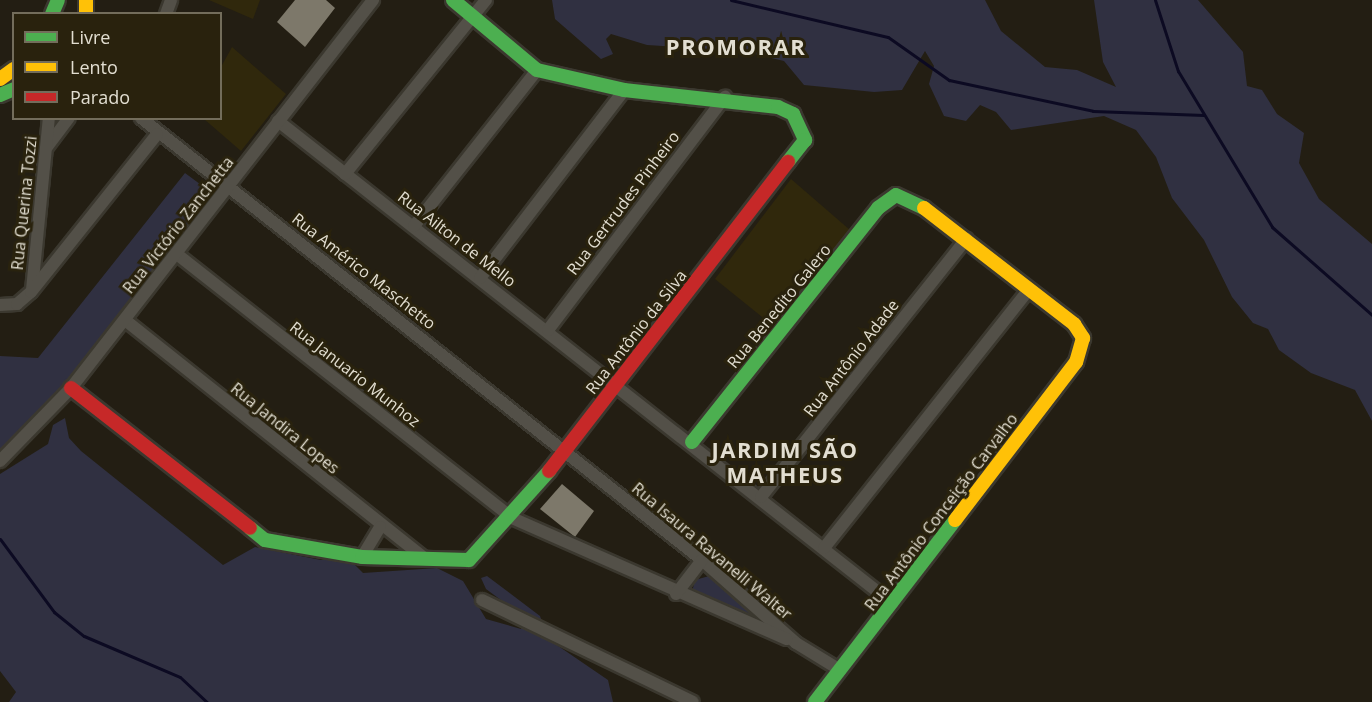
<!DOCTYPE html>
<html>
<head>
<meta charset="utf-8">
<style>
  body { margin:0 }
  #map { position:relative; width:1372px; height:702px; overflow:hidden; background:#231e13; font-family:"Open Sans",sans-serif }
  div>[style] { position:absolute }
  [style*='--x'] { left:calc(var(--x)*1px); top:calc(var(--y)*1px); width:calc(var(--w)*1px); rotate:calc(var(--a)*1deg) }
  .built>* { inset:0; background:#30280c }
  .green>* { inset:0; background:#303041 }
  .stream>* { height:3px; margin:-1.5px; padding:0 1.5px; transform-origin:1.5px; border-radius:1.5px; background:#0c0a22 }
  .building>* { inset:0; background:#7d786a }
  .roads { filter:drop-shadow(2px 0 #3b382f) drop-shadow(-2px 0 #3b382f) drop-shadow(0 2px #3b382f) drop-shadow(0 -2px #3b382f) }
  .street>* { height:12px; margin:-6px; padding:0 6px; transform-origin:6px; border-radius:6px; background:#535048 }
  .fast>* { height:14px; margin:-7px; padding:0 7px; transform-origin:7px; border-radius:7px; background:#4caf50 }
  .slow>* { height:14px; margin:-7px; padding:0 7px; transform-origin:7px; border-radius:7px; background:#ffc107 }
  .jam>* { height:14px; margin:-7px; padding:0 7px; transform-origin:7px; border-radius:7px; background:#c62828 }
  span { translate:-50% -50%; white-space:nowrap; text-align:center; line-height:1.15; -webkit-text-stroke:6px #29220d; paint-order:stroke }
  .street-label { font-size:16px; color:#e2ded1 }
  .district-label { font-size:22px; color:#e2ded1; font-weight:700; letter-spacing:1.5px }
  .legend { position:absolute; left:12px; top:12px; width:210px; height:108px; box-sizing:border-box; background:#29220d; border:2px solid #736d5b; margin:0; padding:8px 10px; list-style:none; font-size:18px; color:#e2ded1 }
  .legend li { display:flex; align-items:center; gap:12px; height:30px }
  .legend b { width:30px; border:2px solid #736d5b }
</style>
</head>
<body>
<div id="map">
  <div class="built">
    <i style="clip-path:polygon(209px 0,260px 0,253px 19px)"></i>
    <i style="clip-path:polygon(232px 47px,286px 94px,241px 151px,204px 119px,220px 118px,221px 67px)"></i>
    <i style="clip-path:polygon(791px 179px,850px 230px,772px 325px,715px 279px)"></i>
  </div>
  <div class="green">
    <i style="clip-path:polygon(552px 0,985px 0,1001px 31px,1045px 67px,1077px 70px,1116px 87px,1103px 62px,1094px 0,1198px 0,1243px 52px,1247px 86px,1262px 90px,1277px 114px,1304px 133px,1299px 163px,1319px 199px,1372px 244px,1372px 421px,1355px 390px,1311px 373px,1279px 350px,1268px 329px,1253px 323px,1232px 297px,1204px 240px,1172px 198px,1156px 157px,1136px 130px,1104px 116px,1011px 130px,996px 112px,980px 105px,966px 121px,944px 116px,929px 84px,934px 66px,925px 51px,902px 90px,874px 92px,804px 85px,784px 61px,742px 51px,647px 45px,611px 34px,606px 39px,613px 54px,601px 59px,555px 19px)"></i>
    <i style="clip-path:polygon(185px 173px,208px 190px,203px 207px,40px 415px,0 456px,0 356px,38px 358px)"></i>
    <i style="clip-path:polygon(65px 418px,69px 438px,81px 451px,223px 565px,255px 547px,321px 560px,346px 556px,363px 573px,437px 568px,463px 581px,486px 619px,521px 629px,524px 617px,486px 589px,481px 578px,487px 576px,540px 616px,548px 639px,608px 680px,613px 702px,9px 702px,16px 692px,0 671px,0 474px,48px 444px,53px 425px)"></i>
    <i style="clip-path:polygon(709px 576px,715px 578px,775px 628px,692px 592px,695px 580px)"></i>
  </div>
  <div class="stream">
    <i style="--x:731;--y:0;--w:161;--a:13.3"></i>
    <i style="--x:888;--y:37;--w:75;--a:35.2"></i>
    <i style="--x:949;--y:80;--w:147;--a:12.1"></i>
    <i style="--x:1093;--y:111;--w:111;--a:2.1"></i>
    <i style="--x:1155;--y:0;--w:75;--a:72.1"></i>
    <i style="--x:1178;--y:71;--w:182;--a:58.9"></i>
    <i style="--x:1272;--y:227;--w:133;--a:41.3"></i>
    <i style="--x:0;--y:539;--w:91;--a:53.5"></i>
    <i style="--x:54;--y:612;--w:38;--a:39"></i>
    <i style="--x:84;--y:636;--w:104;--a:23.1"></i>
    <i style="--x:180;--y:677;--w:37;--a:43"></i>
  </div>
  <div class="building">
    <i style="clip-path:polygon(295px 0,326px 0,335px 8px,305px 47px,277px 22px)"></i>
    <i style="clip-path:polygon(562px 484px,594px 511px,575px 537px,540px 509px)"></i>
  </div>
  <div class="roads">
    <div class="street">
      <i style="--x:166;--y:14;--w:15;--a:-70"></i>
      <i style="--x:141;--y:118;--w:714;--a:38.23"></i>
      <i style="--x:702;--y:560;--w:125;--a:41.4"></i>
      <i style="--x:796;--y:643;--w:52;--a:31.5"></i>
      <i style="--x:278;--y:121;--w:781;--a:38.13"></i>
      <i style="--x:47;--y:147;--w:36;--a:-53"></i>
      <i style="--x:345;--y:174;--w:224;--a:-51"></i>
      <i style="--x:414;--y:226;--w:199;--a:-51.7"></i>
      <i style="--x:178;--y:255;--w:425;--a:38.2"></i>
      <i style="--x:512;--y:518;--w:300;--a:23.8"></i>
      <i style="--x:480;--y:278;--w:237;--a:-52.5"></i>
      <i style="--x:32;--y:290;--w:173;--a:-84.4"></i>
      <i style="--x:0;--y:305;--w:17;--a:-3"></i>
      <i style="--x:17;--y:304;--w:18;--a:-41"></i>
      <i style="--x:31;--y:292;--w:202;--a:-51.4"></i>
      <i style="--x:125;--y:320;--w:382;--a:38.5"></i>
      <i style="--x:548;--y:330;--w:293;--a:-52.8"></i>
      <i style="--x:0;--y:461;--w:102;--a:-45.8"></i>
      <i style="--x:71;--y:388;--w:492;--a:-52.1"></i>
      <i style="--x:761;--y:497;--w:330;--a:-51.5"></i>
      <i style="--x:824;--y:548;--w:328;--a:-51.6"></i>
      <i style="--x:362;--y:557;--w:35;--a:-59"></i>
      <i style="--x:676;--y:594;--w:43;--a:-52.6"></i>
      <i style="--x:482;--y:600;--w:234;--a:25.8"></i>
    </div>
    <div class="fast">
      <i style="--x:453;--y:0;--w:109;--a:39.8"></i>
      <i style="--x:537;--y:70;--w:89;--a:12.9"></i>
      <i style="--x:624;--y:90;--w:155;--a:6.3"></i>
      <i style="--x:778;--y:107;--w:17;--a:25"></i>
      <i style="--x:793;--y:114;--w:29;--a:65"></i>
      <i style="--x:805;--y:140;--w:28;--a:128"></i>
      <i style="--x:52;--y:14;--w:15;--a:-67"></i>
      <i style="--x:0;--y:95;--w:15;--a:-23"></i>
      <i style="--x:692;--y:442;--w:299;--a:-51.5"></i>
      <i style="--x:878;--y:208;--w:22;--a:-36"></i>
      <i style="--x:896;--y:195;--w:31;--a:25"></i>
      <i style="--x:250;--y:528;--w:19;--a:39"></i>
      <i style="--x:265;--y:540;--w:98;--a:9.9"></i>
      <i style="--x:362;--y:557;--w:107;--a:1.6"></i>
      <i style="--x:469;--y:560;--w:120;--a:-48"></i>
      <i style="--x:815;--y:702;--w:230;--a:-52.4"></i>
    </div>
    <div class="slow">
      <i style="--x:86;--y:0;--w:14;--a:90"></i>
      <i style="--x:0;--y:79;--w:17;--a:-36"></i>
      <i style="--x:924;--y:208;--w:190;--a:37.7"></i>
      <i style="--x:1074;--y:324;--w:17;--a:57"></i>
      <i style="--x:1083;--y:338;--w:25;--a:106"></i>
      <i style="--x:1076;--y:362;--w:199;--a:127.4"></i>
    </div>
    <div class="jam">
      <i style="--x:71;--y:388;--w:227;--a:38"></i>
      <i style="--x:549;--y:471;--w:391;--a:-52.3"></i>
    </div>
  </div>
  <div class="street-label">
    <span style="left:24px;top:203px;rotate:-84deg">Rua Querina Tozzi</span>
    <span style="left:623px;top:203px;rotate:-53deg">Rua Gertrudes Pinheiro</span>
    <span style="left:178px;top:225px;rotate:-52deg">Rua Victório Zanchetta</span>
    <span style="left:457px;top:239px;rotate:38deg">Rua Ailton de Mello</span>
    <span style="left:364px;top:271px;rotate:38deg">Rua Américo Maschetto</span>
    <span style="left:779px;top:306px;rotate:-51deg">Rua Benedito Galero</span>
    <span style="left:636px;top:332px;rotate:-52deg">Rua Antônio da Silva</span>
    <span style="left:851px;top:358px;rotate:-52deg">Rua Antônio Adade</span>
    <span style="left:355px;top:374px;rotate:38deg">Rua Januario Munhoz</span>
    <span style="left:285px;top:428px;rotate:39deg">Rua Jandira Lopes</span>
    <span style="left:941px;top:512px;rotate:-53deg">Rua Antônio Conceição Carvalho</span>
    <span style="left:712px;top:551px;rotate:40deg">Rua Isaura Ravanelli Walter</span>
  </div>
  <div class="district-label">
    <span style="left:736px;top:47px">PROMORAR</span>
    <span style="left:785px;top:462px">JARDIM SÃO<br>MATHEUS</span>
  </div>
  <ul class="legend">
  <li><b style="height:8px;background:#4caf50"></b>Livre</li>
  <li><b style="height:8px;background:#ffc107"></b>Lento</li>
  <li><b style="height:8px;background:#c62828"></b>Parado</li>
  </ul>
</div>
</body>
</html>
